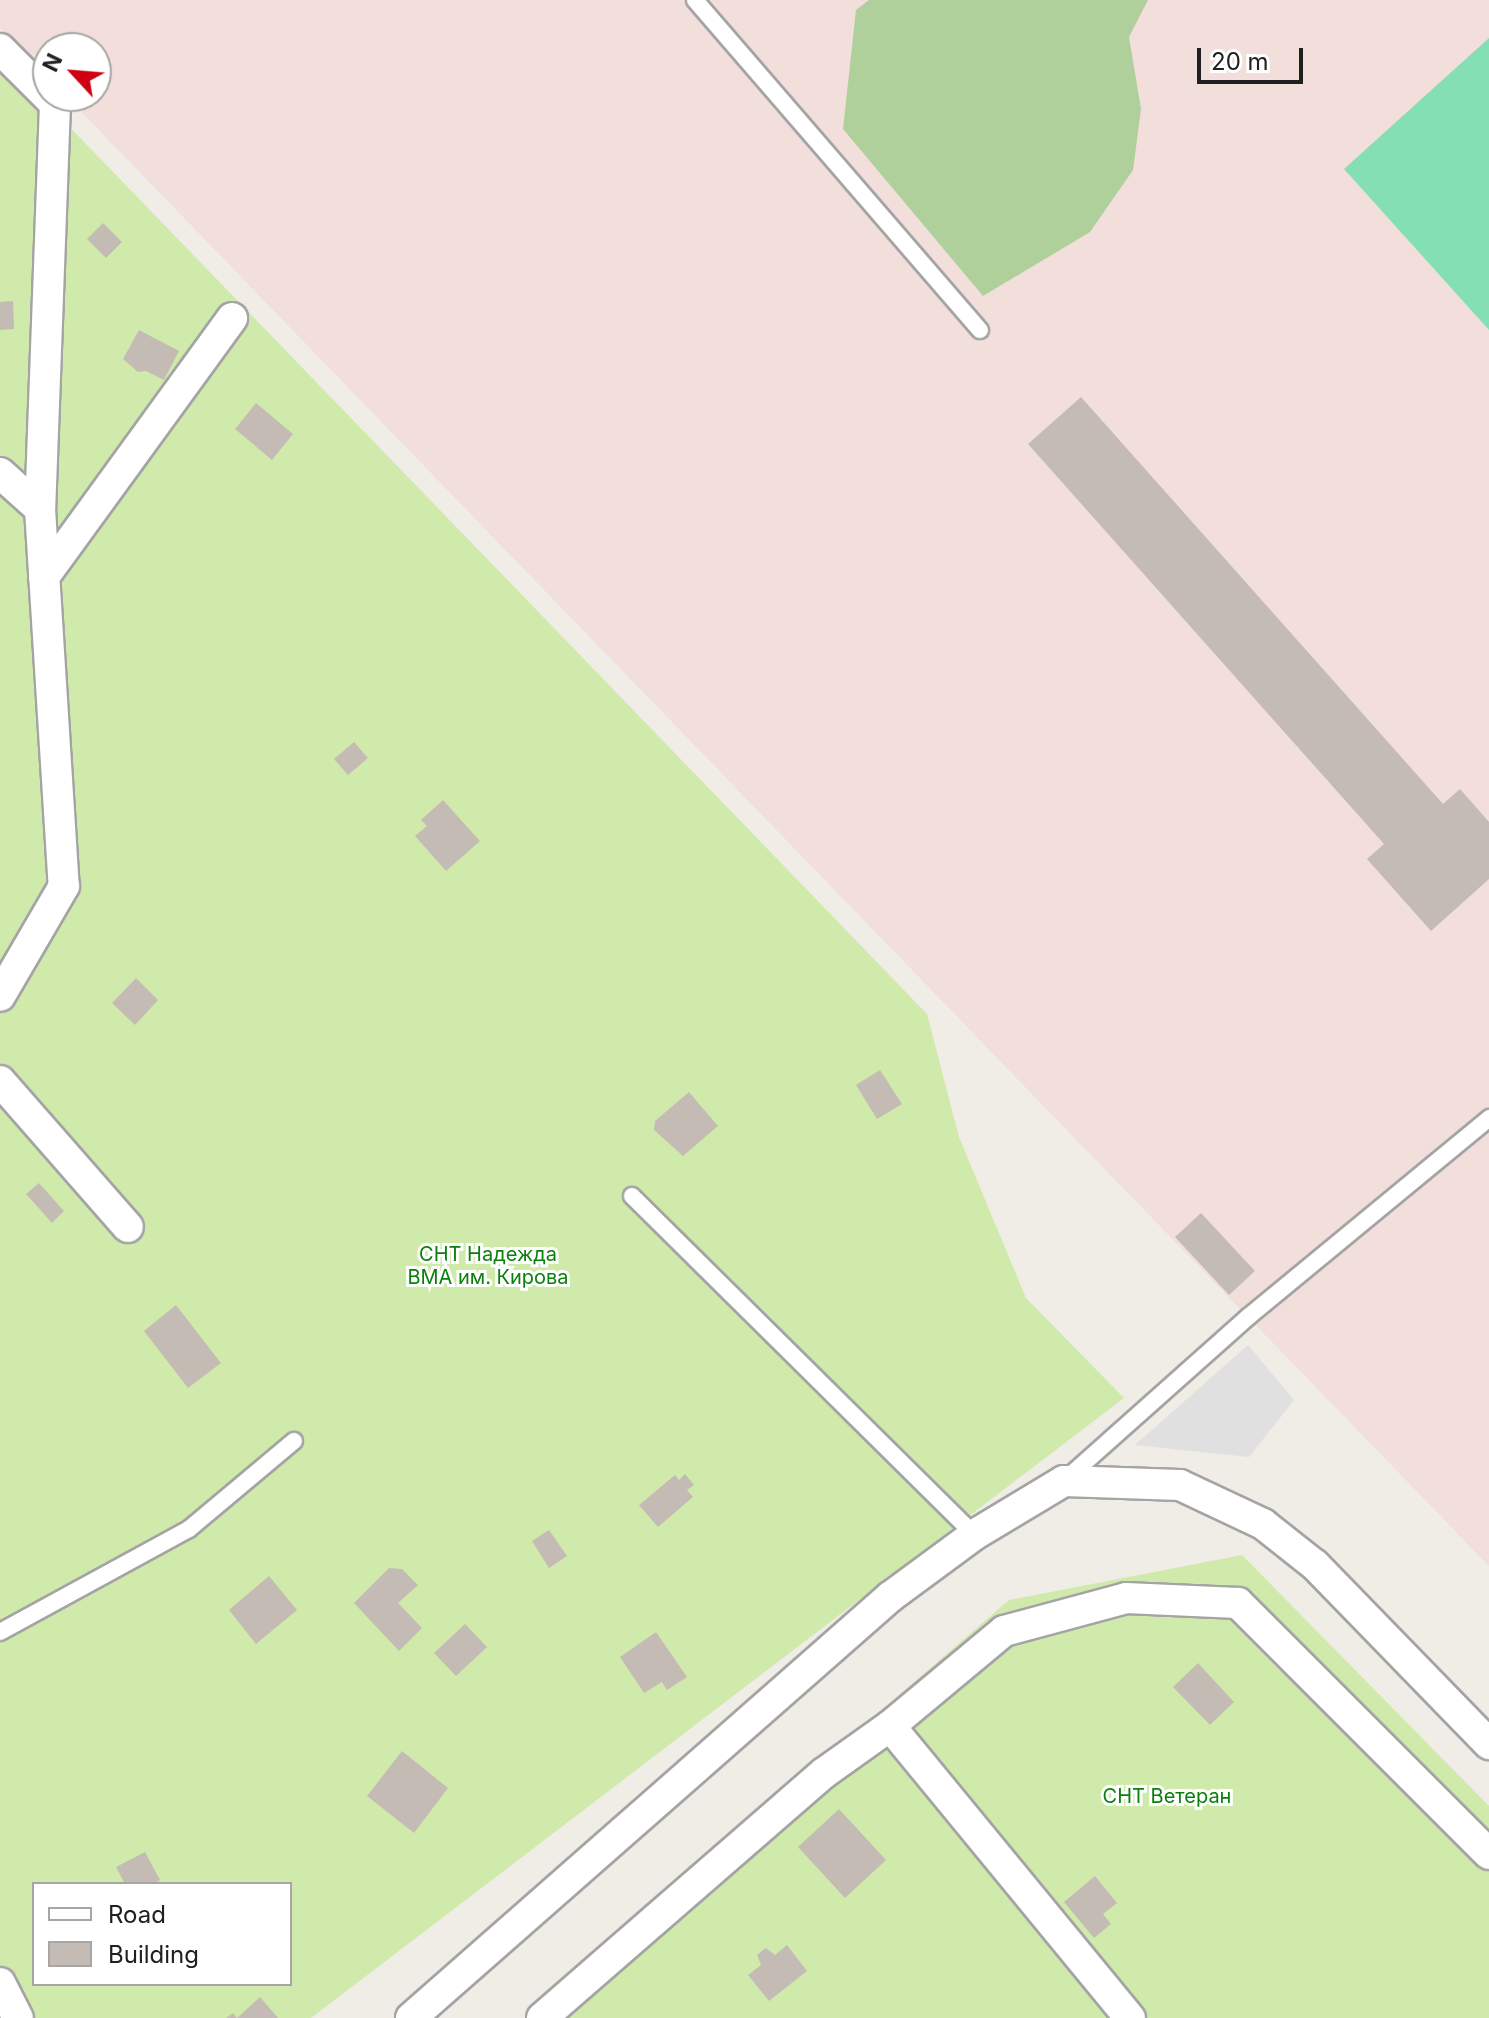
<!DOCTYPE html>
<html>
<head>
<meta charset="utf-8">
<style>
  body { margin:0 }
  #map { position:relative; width:1489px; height:2018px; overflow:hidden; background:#f0ece6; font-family:Inter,sans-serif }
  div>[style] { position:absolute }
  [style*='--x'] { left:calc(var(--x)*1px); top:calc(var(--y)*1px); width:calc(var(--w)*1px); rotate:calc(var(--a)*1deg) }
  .military>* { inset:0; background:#f2deda }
  .grass>* { inset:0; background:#d0eaac }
  .forest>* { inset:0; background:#afd09b }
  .pitch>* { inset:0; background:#84dfb5 }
  .parking>* { inset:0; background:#e0e0e0 }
  .building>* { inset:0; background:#c5bbb5 }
  .roads { filter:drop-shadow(2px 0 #a4a4a4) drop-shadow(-2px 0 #a4a4a4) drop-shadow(0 2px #a4a4a4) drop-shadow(0 -2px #a4a4a4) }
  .lane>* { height:16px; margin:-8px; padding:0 8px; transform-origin:8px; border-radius:8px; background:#fff }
  .street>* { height:30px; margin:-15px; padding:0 15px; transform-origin:15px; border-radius:15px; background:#fff }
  span { translate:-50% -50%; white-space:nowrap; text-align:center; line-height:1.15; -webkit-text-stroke:6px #fff; paint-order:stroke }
  .park-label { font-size:20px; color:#0c800c }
  .legend { position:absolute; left:32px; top:1882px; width:260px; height:104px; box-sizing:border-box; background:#fff; border:2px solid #a6a6a6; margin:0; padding:10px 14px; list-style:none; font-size:24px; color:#202020 }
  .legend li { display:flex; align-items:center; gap:16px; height:40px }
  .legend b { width:40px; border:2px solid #a6a6a6 }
  .north { position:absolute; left:32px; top:32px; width:80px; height:80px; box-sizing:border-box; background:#fff; border:2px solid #a6a6a6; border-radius:50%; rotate:296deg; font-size:22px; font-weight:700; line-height:32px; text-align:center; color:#202020 }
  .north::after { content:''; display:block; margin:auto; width:28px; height:36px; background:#cf0011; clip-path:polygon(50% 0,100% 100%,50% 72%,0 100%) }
  .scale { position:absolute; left:1197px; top:48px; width:106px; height:36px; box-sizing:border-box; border:4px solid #202020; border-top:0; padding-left:10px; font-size:24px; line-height:28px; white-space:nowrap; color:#202020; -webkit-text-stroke:6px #fff; paint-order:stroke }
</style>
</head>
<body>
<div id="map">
  <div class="military">
    <i style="clip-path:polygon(0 0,1489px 0,1489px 1566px,66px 96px,96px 96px,96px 48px,48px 48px,48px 77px,0 28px)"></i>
  </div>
  <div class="grass">
    <i style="clip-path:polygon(evenodd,0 55px,927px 1014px,959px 1137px,1026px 1298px,1124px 1398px,311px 2018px,0 2018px,0 55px,34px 1884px,290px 1884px,290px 1984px,34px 1984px,34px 1884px)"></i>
    <i style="clip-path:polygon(1242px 1555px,1489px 1806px,1489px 2018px,525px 2018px,1009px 1600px)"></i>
  </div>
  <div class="forest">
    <i style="clip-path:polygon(869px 0,1148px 0,1129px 37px,1141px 109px,1133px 170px,1090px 232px,983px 296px,843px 129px,856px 10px)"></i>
  </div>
  <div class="pitch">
    <i style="clip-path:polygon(1489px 38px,1489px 330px,1344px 169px)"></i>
  </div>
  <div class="parking">
    <i style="clip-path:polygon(1248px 1345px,1294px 1400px,1249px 1457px,1135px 1445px)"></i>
  </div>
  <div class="building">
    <i style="clip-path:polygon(103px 223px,122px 242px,106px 258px,87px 239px)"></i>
    <i style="clip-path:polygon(13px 301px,14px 329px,0 330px,0 302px)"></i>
    <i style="clip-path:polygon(139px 330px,179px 351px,164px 380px,146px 371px,138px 372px,123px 359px)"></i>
    <i style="clip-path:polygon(1081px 397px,1443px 804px,1460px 789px,1489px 822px,1489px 879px,1431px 931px,1367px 859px,1384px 844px,1028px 444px)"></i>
    <i style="clip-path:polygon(256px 403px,293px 434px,272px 460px,235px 429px)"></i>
    <i style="clip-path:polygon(354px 742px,368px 758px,348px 775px,334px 759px)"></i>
    <i style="clip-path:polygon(443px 800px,480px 841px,446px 871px,415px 836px,427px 826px,421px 820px)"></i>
    <i style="clip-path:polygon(136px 978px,158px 1000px,135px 1025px,112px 1003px)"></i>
    <i style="clip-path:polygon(880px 1070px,902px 1104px,877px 1119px,856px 1085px)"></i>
    <i style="clip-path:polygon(689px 1092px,718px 1126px,683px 1156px,654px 1130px,655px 1121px)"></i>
    <i style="clip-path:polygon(39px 1183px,64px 1211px,52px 1223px,26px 1194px)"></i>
    <i style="clip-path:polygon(1201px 1213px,1255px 1271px,1229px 1295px,1175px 1237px)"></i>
    <i style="clip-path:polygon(176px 1305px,221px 1363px,188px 1388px,144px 1331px)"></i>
    <i style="clip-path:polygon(685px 1474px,694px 1485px,687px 1490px,693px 1497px,658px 1527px,639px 1505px,675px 1475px,679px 1480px)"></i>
    <i style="clip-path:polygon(549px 1530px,567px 1556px,549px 1568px,532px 1541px)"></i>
    <i style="clip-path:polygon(389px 1568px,402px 1569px,418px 1585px,398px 1603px,422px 1628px,399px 1651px,354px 1603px)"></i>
    <i style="clip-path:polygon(269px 1576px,297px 1610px,256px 1644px,229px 1610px)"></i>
    <i style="clip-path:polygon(465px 1624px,487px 1647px,456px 1676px,434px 1653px)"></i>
    <i style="clip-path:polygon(656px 1632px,687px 1677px,667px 1690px,662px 1682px,644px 1693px,620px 1657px)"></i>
    <i style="clip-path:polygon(1198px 1663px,1234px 1702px,1210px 1725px,1173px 1687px)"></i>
    <i style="clip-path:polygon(402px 1751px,448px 1788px,414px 1833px,367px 1796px)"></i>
    <i style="clip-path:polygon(839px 1809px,886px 1860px,845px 1898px,798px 1847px)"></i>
    <i style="clip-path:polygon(145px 1852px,160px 1880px,153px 1884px,125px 1884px,116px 1867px)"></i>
    <i style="clip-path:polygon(1095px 1876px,1117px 1903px,1103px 1914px,1111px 1924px,1094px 1938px,1064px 1902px)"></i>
    <i style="clip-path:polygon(787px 1945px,807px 1971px,769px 2001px,748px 1975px,761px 1965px,757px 1955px,766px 1948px,775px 1955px)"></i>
    <i style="clip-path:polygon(260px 1997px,278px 2018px,226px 2018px,233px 2013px,237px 2018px)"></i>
  </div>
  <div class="roads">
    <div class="lane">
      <i style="--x:695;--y:0;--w:436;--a:49.2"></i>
      <i style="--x:632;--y:1196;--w:482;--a:44.7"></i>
      <i style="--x:1065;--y:1480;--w:245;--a:-41.7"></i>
      <i style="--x:1248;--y:1317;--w:313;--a:-39.5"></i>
      <i style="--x:0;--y:1632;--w:215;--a:-28.6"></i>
      <i style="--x:189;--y:1529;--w:137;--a:-40"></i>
    </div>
    <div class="street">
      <i style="--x:0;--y:49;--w:78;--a:45"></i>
      <i style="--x:55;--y:104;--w:405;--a:92.1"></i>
      <i style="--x:40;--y:509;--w:378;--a:86.4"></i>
      <i style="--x:64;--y:886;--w:127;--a:120.2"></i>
      <i style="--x:0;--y:473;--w:54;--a:42"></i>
      <i style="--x:44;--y:577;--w:320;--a:-54"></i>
      <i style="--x:0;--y:1081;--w:194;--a:48.8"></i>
      <i style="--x:890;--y:1726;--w:378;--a:50.6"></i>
      <i style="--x:0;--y:1983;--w:39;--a:63"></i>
      <i style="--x:411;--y:2018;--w:638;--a:-41.31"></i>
      <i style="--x:890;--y:1597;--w:104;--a:-36.4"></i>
      <i style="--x:974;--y:1535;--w:105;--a:-31"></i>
      <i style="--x:1064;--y:1481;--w:116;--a:2"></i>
      <i style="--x:1180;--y:1485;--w:92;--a:25.2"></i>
      <i style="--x:1263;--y:1524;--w:66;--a:38.3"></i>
      <i style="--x:1315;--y:1565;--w:250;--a:45.8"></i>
      <i style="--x:542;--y:2018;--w:374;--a:-41"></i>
      <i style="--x:824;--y:1773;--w:81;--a:-35.5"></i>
      <i style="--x:890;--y:1726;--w:148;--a:-39.8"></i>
      <i style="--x:1004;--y:1631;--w:126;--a:-15.1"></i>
      <i style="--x:1126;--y:1598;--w:112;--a:2.6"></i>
      <i style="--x:1238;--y:1603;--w:355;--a:45"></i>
    </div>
  </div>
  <div class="park-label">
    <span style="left:488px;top:1266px">СНТ Надежда<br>ВМА им. Кирова</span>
    <span style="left:1167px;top:1796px">СНТ Ветеран</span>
  </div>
  <ul class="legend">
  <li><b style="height:10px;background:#fff"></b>Road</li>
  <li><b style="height:22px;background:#c5bbb5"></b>Building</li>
  </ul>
  <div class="north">N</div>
  <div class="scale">20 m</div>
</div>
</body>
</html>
